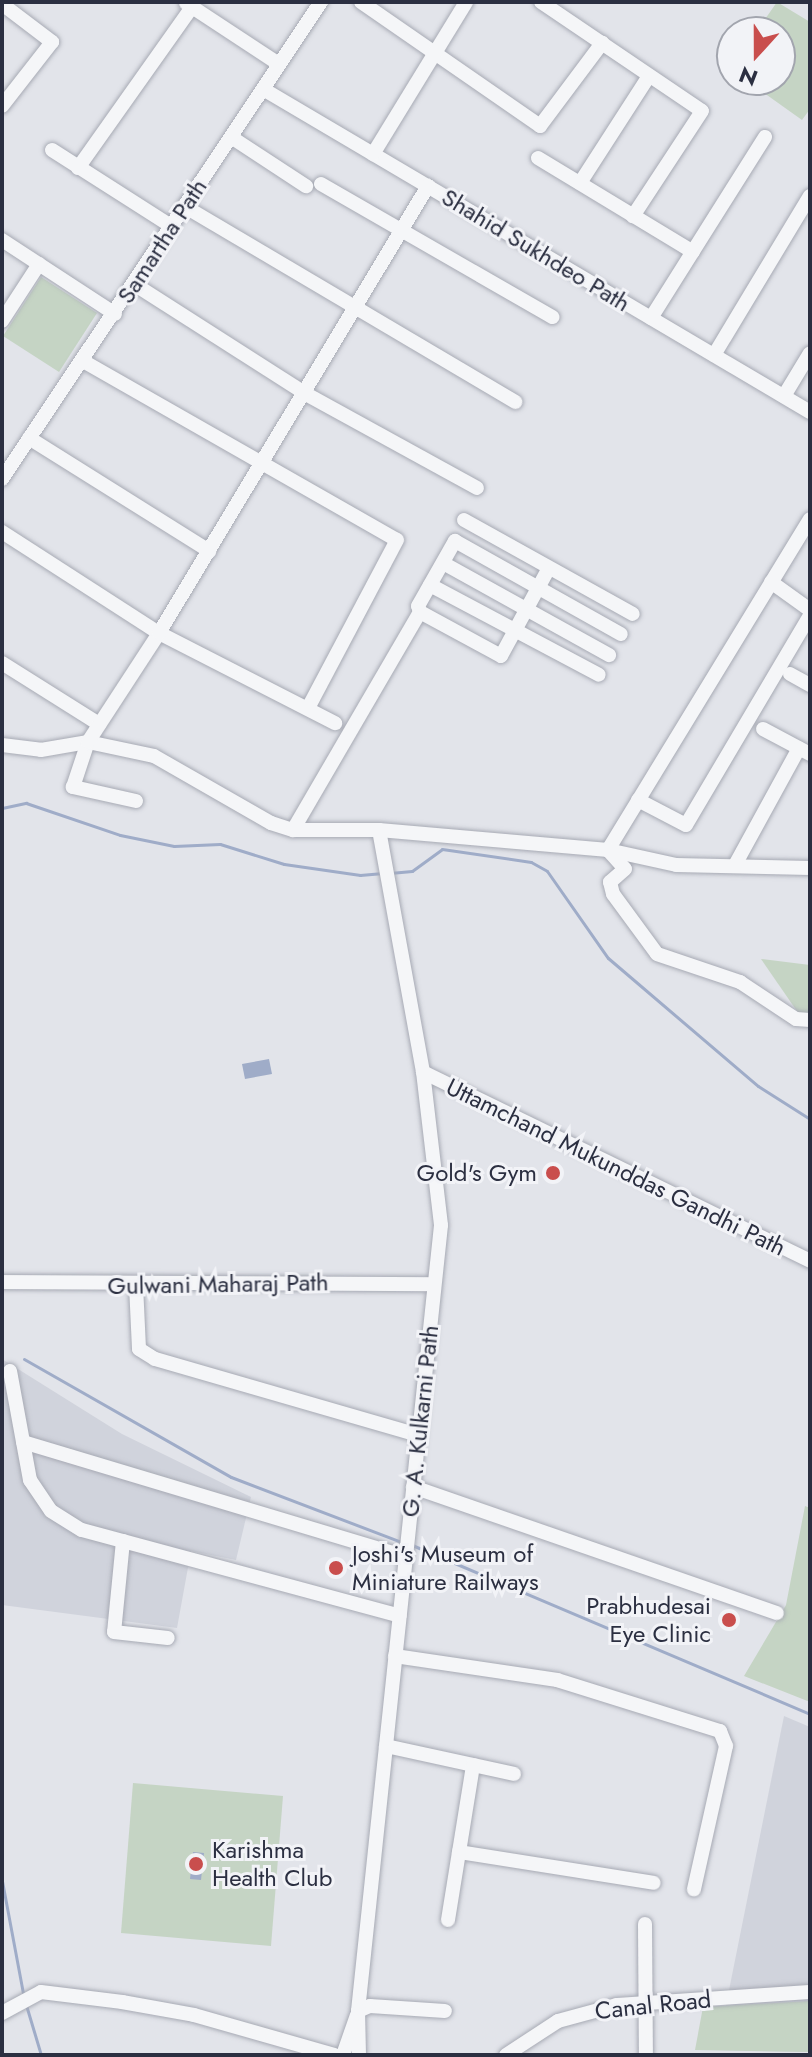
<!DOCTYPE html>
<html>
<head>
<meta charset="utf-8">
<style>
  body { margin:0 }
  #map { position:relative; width:812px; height:2057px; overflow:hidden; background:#e2e4ea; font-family:Jost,sans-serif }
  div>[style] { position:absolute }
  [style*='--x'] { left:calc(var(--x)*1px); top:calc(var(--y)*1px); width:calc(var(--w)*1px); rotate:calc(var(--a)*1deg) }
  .built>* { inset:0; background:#d0d3dc }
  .green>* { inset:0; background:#c5d4c4 }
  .water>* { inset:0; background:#9facc8 }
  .stream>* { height:3px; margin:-1.5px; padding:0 1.5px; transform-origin:1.5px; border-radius:1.5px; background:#9facc8 }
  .roads { filter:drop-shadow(0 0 2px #a7aab4) drop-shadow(0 0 2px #a7aab4) }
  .minor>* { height:14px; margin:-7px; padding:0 7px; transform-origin:7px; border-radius:7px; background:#f5f6f8 }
  .dots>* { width:22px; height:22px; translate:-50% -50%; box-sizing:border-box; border:4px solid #f2f3f7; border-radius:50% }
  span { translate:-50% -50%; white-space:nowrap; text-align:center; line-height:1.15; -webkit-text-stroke:6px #f2f3f7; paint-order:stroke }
  .street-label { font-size:24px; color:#2b2f41 }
  .poi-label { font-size:24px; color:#2b2f41 }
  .right { translate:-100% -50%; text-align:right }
  .left { translate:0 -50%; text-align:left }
  .frame { position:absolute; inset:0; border:4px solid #2b2f41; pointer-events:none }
  .north { position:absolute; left:716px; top:16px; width:80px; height:80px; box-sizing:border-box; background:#f2f3f7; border:2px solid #a2a5ae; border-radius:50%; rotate:201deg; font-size:22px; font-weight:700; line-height:32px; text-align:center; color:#2b2f41 }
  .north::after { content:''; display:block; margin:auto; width:28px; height:36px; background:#c94e4d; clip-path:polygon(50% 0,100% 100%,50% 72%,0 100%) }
</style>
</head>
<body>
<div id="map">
  <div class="built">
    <i style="clip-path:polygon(2px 1359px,122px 1434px,251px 1497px,236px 1560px,191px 1551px,177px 1628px,2px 1605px)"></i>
    <i style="clip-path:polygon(784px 1716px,810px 1727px,810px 2052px,717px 2050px)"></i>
  </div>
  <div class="green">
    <i style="clip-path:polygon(777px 2px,810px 22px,810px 109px,802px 120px,746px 80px,780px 80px,780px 32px,756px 32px)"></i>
    <i style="clip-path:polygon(41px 277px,97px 313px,59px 372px,3px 336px)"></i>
    <i style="clip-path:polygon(761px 959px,810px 965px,810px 1017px,801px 1017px)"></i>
    <i style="clip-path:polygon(805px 1506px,810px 1508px,810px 1702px,744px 1676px,786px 1605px)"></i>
    <i style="clip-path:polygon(133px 1783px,283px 1796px,271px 1946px,121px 1933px)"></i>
    <i style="clip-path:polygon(810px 2001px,810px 2052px,695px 2050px,703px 2007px)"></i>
  </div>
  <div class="water">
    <i style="clip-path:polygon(269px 1059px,272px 1074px,245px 1079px,242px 1064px)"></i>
    <i style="clip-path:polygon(193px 1852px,204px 1853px,201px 1880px,190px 1879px)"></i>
  </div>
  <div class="stream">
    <i style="--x:2;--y:808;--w:25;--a:-12"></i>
    <i style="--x:26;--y:803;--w:99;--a:18.8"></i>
    <i style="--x:120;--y:835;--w:55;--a:11.5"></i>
    <i style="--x:174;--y:846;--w:46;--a:-2.5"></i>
    <i style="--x:220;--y:844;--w:67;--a:17.4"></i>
    <i style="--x:284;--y:864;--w:77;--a:8.2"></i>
    <i style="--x:360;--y:875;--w:23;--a:-5"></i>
    <i style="--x:390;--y:873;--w:22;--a:-5"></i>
    <i style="--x:412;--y:871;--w:37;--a:-36"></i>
    <i style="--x:442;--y:849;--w:90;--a:8.3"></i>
    <i style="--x:531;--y:862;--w:18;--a:29"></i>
    <i style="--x:547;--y:871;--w:106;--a:55"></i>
    <i style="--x:608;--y:958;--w:197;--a:40.5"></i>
    <i style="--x:758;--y:1086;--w:62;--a:32.4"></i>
    <i style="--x:24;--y:1359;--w:238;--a:29.7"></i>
    <i style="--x:231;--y:1477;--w:182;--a:20.9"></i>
    <i style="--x:412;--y:1545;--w:432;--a:23"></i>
    <i style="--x:2;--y:1881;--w:119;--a:79.4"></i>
    <i style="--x:26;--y:2005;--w:52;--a:73.3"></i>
  </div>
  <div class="roads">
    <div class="minor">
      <i style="--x:361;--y:2;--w:218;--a:34.7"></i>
      <i style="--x:540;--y:126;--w:104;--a:-53.2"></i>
      <i style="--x:541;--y:2;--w:194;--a:34.1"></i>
      <i style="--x:702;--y:111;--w:126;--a:123.3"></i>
      <i style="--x:186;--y:3;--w:111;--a:33.3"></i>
      <i style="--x:2;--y:4;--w:63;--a:37.2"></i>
      <i style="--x:52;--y:42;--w:81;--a:128"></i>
      <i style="--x:263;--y:89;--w:635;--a:30.56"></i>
      <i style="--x:231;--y:137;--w:90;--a:33.2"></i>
      <i style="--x:52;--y:150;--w:141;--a:32.6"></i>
      <i style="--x:373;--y:154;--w:178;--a:-58.5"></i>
      <i style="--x:538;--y:158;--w:181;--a:31.2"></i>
      <i style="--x:78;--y:168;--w:197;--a:-54.7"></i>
      <i style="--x:580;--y:183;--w:127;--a:-57.2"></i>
      <i style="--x:321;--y:184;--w:267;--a:29.9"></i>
      <i style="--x:184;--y:206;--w:385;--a:30.6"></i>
      <i style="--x:2;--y:240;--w:135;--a:33.2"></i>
      <i style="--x:134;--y:284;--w:204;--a:32.6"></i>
      <i style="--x:306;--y:394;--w:195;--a:28.8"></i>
      <i style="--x:651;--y:318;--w:214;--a:-57.8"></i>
      <i style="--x:2;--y:321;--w:68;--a:-57"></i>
      <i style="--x:714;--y:355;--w:186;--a:-58.9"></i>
      <i style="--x:83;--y:361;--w:361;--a:29.7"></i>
      <i style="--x:397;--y:540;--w:190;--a:117.9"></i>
      <i style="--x:784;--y:396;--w:50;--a:-58.8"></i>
      <i style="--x:29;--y:438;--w:213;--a:32.1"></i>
      <i style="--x:2;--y:479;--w:574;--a:-56.23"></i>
      <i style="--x:810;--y:519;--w:388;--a:121.4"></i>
      <i style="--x:608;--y:850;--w:25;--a:48"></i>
      <i style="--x:625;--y:869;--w:20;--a:139"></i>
      <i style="--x:610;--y:882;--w:12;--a:76"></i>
      <i style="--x:613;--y:894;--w:74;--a:53.7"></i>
      <i style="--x:657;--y:954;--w:88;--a:18.6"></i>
      <i style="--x:740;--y:982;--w:67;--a:33.5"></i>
      <i style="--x:796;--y:1019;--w:14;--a:4"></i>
      <i style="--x:464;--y:520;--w:193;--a:29.1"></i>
      <i style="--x:2;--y:532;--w:187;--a:32.8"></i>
      <i style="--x:159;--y:633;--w:198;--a:27.1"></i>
      <i style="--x:443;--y:563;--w:190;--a:29"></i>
      <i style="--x:771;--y:582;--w:48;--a:35.7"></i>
      <i style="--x:430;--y:585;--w:191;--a:28"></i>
      <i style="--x:420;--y:612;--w:6;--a:-108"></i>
      <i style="--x:418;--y:606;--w:75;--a:-60.4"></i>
      <i style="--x:455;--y:541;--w:190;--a:29.3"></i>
      <i style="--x:2;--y:663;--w:115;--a:32.2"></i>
      <i style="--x:790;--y:674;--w:23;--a:29"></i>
      <i style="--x:763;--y:729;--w:53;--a:28"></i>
      <i style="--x:2;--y:745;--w:39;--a:7"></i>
      <i style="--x:41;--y:750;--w:48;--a:-9.7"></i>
      <i style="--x:88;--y:742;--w:67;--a:12"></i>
      <i style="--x:154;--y:756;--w:135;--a:29.8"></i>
      <i style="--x:271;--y:823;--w:23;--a:18"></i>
      <i style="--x:293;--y:830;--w:86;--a:0"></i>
      <i style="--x:379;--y:830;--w:230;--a:5"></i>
      <i style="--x:608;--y:850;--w:70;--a:12.4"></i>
      <i style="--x:676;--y:865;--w:134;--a:1.3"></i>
      <i style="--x:638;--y:800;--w:54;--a:27.5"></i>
      <i style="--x:686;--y:825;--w:244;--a:-59.4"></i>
      <i style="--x:136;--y:801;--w:65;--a:-167.5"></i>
      <i style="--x:73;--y:787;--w:47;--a:-71.6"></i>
      <i style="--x:88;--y:742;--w:130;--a:-56.9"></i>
      <i style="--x:159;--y:633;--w:522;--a:-58.96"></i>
      <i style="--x:293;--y:830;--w:252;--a:-59.8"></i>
      <i style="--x:420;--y:612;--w:92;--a:28.5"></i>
      <i style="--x:501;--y:656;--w:100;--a:-61.4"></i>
      <i style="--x:735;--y:865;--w:133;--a:-61.3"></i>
      <i style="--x:423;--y:1072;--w:431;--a:26"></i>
      <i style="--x:2;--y:1282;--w:431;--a:0.3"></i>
      <i style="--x:136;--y:1285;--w:64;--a:87.3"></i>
      <i style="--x:139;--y:1349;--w:19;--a:32"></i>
      <i style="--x:155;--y:1359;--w:274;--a:16.1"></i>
      <i style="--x:10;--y:1371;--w:111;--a:79.6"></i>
      <i style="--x:30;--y:1480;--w:37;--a:56"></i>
      <i style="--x:51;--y:1511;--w:36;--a:32"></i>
      <i style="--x:82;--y:1530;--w:329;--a:15.1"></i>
      <i style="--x:23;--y:1442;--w:400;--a:16.7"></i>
      <i style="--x:413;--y:1487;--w:385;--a:19.1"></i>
      <i style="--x:123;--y:1541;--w:91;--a:95.6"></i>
      <i style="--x:114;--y:1632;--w:54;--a:6.3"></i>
      <i style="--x:395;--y:1656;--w:164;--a:8.4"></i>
      <i style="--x:557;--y:1680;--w:171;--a:17.4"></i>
      <i style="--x:720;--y:1731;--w:16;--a:68"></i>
      <i style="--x:726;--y:1746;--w:147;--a:102.6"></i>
      <i style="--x:386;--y:1746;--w:131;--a:12.3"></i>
      <i style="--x:459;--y:1852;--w:197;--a:9"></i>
      <i style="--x:448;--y:1920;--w:157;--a:-80.8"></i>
      <i style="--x:645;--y:1924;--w:131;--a:89.6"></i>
      <i style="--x:358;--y:2011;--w:13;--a:-23"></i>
      <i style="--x:370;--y:2006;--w:75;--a:3.8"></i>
      <i style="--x:2;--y:2013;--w:44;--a:-28.3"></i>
      <i style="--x:41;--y:1992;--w:82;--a:7"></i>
      <i style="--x:122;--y:2002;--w:73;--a:10.2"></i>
      <i style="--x:194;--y:2015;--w:146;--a:15.9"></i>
      <i style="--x:343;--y:2055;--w:42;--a:-70.7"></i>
      <i style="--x:359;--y:2055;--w:44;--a:-91.3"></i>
      <i style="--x:358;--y:2011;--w:790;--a:-83.97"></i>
      <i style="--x:441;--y:1225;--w:154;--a:-96.7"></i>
      <i style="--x:423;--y:1072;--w:246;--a:-100.3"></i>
      <i style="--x:506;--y:2055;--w:62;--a:-33.2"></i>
      <i style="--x:558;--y:2021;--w:61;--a:-15.2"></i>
      <i style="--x:617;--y:2005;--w:193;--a:-3.9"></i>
    </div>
  </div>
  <div class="dots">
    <i style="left:553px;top:1173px;background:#c94e4d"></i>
    <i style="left:336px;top:1568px;background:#c94e4d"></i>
    <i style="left:729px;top:1620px;background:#c94e4d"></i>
    <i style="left:196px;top:1864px;background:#c94e4d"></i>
  </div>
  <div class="street-label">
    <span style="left:162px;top:241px;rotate:-57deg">Samartha Path</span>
    <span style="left:536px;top:250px;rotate:31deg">Shahid Sukhdeo Path</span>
    <span style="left:616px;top:1167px;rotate:26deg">Uttamchand Mukunddas Gandhi Path</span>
    <span style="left:218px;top:1284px;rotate:-1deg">Gulwani Maharaj Path</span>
    <span style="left:420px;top:1421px;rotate:-84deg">G. A. Kulkarni Path</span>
    <span style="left:653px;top:2005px;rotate:-6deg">Canal Road</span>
  </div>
  <div class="poi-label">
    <span class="right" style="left:537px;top:1173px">Gold's Gym</span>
    <span class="left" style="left:352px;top:1568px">Joshi's Museum of<br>Miniature Railways</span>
    <span class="right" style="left:711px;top:1620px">Prabhudesai<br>Eye Clinic</span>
    <span class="left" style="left:212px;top:1864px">Karishma<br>Health Club</span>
  </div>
  <div class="frame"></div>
  <div class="north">N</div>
</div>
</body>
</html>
